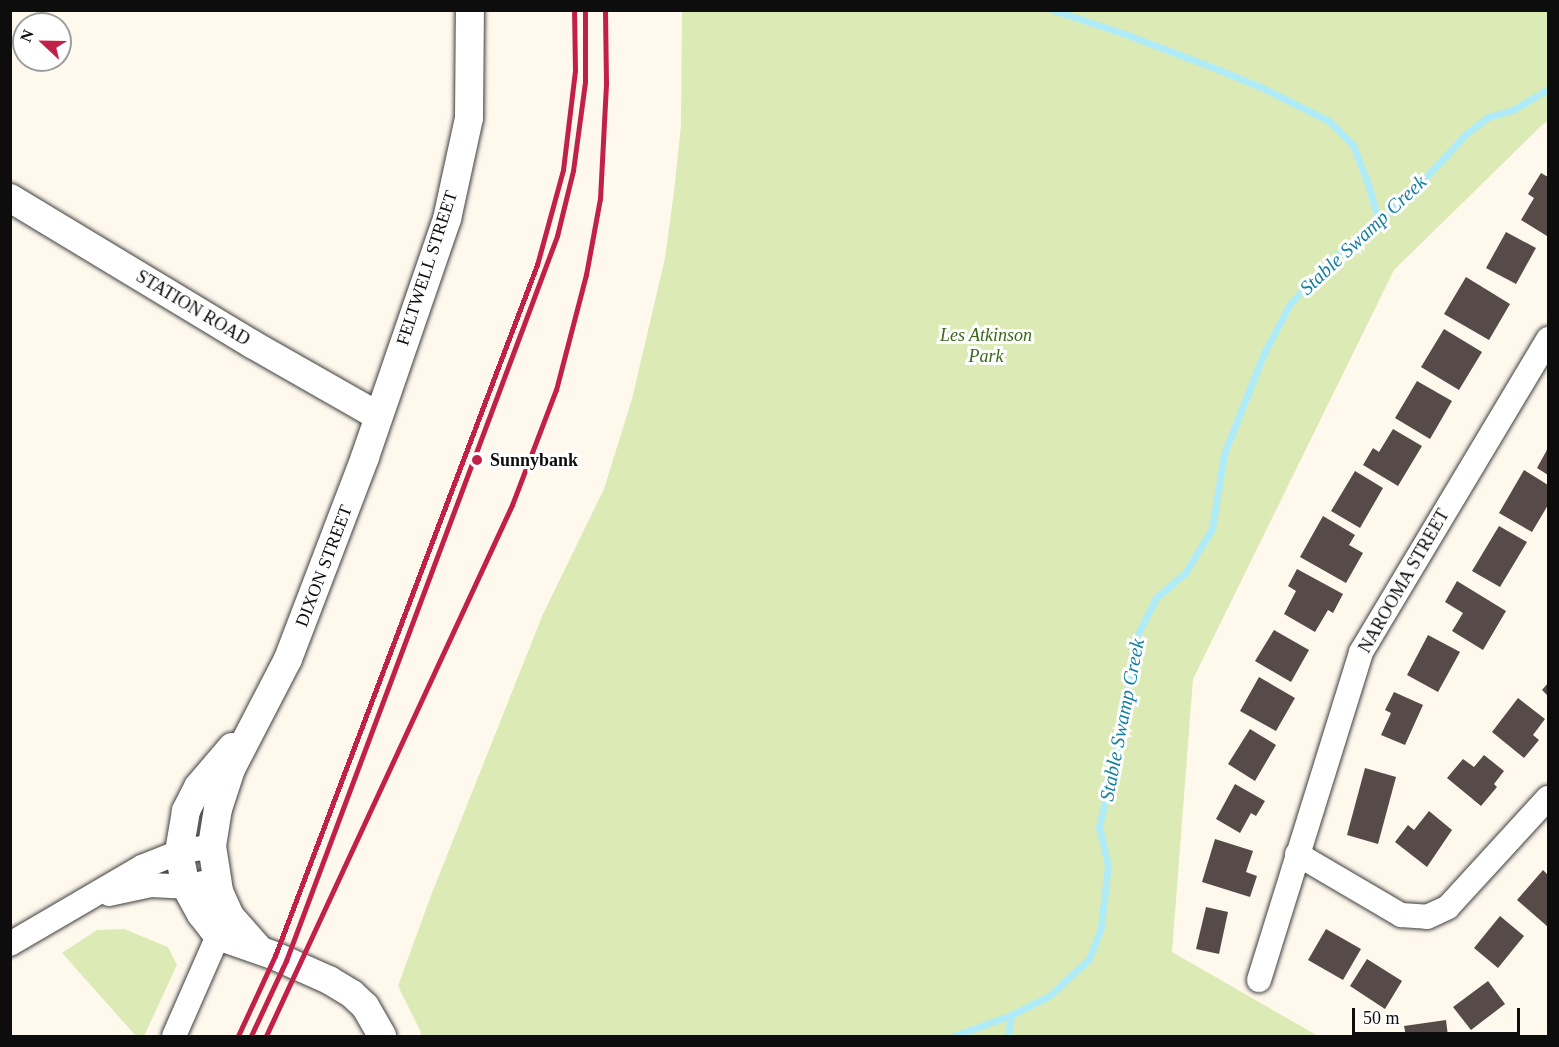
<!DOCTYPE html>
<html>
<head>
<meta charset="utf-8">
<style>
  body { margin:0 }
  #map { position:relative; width:1559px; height:1047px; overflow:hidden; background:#fff8ed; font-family:Georgia,serif }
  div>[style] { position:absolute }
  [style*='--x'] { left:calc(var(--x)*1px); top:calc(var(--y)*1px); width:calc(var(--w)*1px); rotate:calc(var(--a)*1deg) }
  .green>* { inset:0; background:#dceab6 }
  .stream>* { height:7px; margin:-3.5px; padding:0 3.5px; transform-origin:3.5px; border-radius:3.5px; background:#b0ebf8 }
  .building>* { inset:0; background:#564b49 }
  .roads { filter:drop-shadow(0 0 2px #404040) drop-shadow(0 0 2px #404040) }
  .minor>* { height:24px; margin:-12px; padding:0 12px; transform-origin:12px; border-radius:12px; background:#fff }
  .tertiary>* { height:28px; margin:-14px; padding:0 14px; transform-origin:14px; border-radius:14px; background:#fff }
  .rail>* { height:4.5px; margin:-2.25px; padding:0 2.25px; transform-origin:2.25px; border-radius:2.25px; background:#c12148 }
  .dots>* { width:16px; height:16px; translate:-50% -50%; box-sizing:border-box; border:3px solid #fff; border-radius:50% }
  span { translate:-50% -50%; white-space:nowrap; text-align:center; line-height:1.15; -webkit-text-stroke:6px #fff; paint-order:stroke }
  .street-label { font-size:18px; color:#0d0d0d }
  .park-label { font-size:18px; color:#3a671b; font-style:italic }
  .poi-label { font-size:18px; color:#0d0d0d; font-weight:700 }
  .left { translate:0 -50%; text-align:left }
  .water-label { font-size:20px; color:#1380a2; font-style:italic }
  .frame { position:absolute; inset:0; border:12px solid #0d0d0d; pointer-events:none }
  .north { position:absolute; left:12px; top:12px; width:60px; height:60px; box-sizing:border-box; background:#fff; border:2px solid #9e9e9e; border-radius:50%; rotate:292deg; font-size:16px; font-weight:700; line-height:24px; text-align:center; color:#0d0d0d }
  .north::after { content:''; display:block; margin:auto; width:21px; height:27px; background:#c12148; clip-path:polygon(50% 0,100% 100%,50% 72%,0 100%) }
  .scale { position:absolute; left:1352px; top:1008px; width:168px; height:27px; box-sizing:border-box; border:3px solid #0d0d0d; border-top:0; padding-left:8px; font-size:18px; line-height:21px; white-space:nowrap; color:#0d0d0d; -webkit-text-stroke:4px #fff; paint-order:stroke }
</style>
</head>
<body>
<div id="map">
  <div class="green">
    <i style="clip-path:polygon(682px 11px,1548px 11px,1548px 121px,1542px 125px,1394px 270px,1193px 679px,1172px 952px,1318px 1036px,421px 1036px,420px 1030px,398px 986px,430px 898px,543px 614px,604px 489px,632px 399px,665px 258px,674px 192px,681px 125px)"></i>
    <i style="clip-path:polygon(124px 929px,168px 947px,177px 965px,144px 1036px,136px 1036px,62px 953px,97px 930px)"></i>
  </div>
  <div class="stream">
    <i style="--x:1053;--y:10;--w:76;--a:18.4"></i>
    <i style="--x:1125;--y:34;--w:93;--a:20.8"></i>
    <i style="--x:1212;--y:67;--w:57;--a:22.5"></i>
    <i style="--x:1265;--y:89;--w:72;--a:26.6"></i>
    <i style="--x:1329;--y:121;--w:34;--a:45"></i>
    <i style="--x:1353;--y:145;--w:42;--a:69"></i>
    <i style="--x:1368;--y:184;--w:36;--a:74"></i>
    <i style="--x:954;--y:1036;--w:61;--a:-20.2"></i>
    <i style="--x:1011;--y:1015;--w:42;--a:-26.6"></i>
    <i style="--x:1049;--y:996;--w:54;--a:-42.8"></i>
    <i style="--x:1089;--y:959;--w:34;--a:-69"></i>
    <i style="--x:1101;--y:927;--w:62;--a:-83.6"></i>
    <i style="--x:1108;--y:865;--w:39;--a:-103"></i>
    <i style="--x:1099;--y:827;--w:107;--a:-77"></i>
    <i style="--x:1123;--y:723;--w:82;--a:-82.3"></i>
    <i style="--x:1134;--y:642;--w:49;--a:-63.4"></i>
    <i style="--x:1156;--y:598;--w:38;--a:-41"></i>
    <i style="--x:1185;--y:573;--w:52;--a:-58.5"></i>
    <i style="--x:1212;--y:529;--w:76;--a:-80.9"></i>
    <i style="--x:1224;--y:454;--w:109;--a:-68.4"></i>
    <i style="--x:1264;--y:353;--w:55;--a:-62"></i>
    <i style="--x:1290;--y:304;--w:51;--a:-48.2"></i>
    <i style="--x:1324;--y:266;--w:116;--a:-40.1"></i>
    <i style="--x:1413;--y:191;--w:79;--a:-47"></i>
    <i style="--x:1467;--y:133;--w:26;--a:-37"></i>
    <i style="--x:1488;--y:117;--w:26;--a:-16"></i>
    <i style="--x:1513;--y:110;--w:41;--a:-31"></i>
    <i style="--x:1008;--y:1036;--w:21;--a:-82"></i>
  </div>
  <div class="building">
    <i style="clip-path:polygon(1541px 173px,1548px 177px,1547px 236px,1521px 220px,1534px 198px,1528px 194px)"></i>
    <i style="clip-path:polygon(1506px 232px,1536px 248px,1516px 284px,1486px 268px)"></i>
    <i style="clip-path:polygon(1466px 277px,1510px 304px,1489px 340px,1444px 314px)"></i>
    <i style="clip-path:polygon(1444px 329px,1482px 352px,1459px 390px,1421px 367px)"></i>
    <i style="clip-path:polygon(1417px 381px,1452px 401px,1430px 439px,1395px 418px)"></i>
    <i style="clip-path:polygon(1393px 429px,1422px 446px,1398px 486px,1363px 465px,1373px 448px,1379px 452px)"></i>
    <i style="clip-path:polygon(1548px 448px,1548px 475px,1537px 468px)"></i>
    <i style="clip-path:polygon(1524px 470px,1548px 485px,1548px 505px,1532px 532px,1499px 513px)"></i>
    <i style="clip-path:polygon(1355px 471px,1383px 488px,1360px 528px,1331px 511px)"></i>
    <i style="clip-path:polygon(1323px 516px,1355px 535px,1349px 545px,1363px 553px,1346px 583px,1300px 557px)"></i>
    <i style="clip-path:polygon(1499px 526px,1527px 542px,1500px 587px,1472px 571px)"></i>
    <i style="clip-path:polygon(1297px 569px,1343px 594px,1333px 613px,1328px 610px,1315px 632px,1284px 614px,1296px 591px,1288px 586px)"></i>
    <i style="clip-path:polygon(1457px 581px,1506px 611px,1483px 650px,1452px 631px,1463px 613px,1445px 602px)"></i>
    <i style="clip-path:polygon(1274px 630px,1309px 650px,1291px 682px,1255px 661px)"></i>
    <i style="clip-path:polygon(1428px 635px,1460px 652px,1438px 692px,1407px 675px)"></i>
    <i style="clip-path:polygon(1259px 677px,1295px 698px,1276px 731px,1240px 711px)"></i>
    <i style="clip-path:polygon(1548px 683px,1548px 696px,1542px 690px)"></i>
    <i style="clip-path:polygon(1394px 692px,1423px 705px,1405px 745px,1381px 735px,1391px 713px,1385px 710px)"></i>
    <i style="clip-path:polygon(1518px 698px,1545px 719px,1533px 735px,1539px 740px,1524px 758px,1492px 732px)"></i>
    <i style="clip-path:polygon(1250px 729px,1276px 745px,1255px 781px,1228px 764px)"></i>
    <i style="clip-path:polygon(1484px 755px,1504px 771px,1494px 784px,1497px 787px,1481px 806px,1447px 778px,1463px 759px,1474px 767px)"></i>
    <i style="clip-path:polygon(1365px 768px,1396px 777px,1378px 844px,1347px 835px)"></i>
    <i style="clip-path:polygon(1235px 784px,1265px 801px,1256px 816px,1251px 813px,1240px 833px,1216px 819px)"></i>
    <i style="clip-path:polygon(1429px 811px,1452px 830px,1427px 867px,1395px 842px,1408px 825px,1414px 830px)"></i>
    <i style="clip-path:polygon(1215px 839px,1253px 851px,1246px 872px,1257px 876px,1250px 897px,1202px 882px)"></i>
    <i style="clip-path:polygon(1543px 870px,1548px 875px,1548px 927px,1517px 900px)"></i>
    <i style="clip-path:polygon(1206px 907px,1228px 912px,1219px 954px,1196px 949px)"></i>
    <i style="clip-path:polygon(1500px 916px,1524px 936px,1498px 968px,1474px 948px)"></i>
    <i style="clip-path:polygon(1326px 929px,1361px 949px,1343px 980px,1308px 960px)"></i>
    <i style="clip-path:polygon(1367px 959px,1402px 981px,1385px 1009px,1350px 986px)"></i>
    <i style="clip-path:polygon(1488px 981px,1505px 1004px,1471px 1030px,1453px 1007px)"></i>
    <i style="clip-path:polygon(1446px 1020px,1448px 1036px,1406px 1036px,1404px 1026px)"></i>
  </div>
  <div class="roads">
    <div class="minor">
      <i style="--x:1297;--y:854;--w:121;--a:30.4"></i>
      <i style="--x:1401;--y:915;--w:26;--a:4"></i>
      <i style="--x:1427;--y:917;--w:23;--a:-25"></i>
      <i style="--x:1448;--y:907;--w:148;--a:-47.5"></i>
      <i style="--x:109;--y:894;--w:43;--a:-12.1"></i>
      <i style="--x:151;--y:885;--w:35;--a:3"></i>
      <i style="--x:186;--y:887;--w:32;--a:-13"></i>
      <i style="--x:10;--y:944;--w:153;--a:-30.3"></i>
      <i style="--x:142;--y:867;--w:40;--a:-22"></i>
      <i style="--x:179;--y:852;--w:34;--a:-10"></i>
      <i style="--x:1259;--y:980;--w:343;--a:-72.7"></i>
      <i style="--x:1361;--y:652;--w:365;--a:-59.1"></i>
      <i style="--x:174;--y:1036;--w:109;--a:-66.3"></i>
    </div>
    <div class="tertiary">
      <i style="--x:10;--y:198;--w:283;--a:31.1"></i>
      <i style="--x:252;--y:344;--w:145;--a:29.7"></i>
      <i style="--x:232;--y:747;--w:52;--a:130.4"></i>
      <i style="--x:198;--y:787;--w:27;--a:117"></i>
      <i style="--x:186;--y:811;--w:42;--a:99.7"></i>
      <i style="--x:179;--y:852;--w:36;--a:79"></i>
      <i style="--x:186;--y:887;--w:31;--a:61"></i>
      <i style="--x:201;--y:914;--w:28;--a:52"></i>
      <i style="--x:218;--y:936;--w:60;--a:19.3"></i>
      <i style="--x:275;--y:956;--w:59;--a:24"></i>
      <i style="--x:329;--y:980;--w:27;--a:31"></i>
      <i style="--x:352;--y:994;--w:18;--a:43"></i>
      <i style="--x:365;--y:1006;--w:34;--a:60"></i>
      <i style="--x:259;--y:949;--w:44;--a:-131.3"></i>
      <i style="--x:230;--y:916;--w:27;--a:-114"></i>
      <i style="--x:219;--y:891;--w:46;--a:-98.8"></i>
      <i style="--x:212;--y:846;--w:37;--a:-81"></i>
      <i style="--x:218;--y:809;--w:42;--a:-72"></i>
      <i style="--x:231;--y:769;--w:124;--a:-62.6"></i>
      <i style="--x:288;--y:659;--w:216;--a:-69.1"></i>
      <i style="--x:365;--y:457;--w:252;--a:-71"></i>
      <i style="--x:447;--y:219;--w:103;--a:-77.7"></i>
      <i style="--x:469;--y:118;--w:108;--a:-89.5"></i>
    </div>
  </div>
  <div class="rail">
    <i style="--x:238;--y:1036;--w:88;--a:-65.2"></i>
    <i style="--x:275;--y:956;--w:739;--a:-69.24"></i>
    <i style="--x:537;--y:265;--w:98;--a:-74.7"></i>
    <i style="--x:563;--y:170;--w:100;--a:-83.1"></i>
    <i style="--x:575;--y:71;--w:61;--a:-90.9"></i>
    <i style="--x:251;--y:1036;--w:83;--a:-65"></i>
    <i style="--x:286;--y:961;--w:774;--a:-69.5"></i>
    <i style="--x:557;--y:236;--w:67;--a:-76.2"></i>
    <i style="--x:573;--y:171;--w:90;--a:-82.3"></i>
    <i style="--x:585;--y:82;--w:72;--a:-90"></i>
    <i style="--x:266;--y:1036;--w:585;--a:-65.14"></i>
    <i style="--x:512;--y:505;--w:123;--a:-69.1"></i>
    <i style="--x:556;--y:390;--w:119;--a:-75.4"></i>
    <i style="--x:586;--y:275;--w:77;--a:-79.6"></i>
    <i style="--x:600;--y:199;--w:116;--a:-87"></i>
    <i style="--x:606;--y:83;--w:73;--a:-90.8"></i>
  </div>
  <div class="dots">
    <i style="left:477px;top:460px;background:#c12148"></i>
  </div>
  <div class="street-label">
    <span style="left:427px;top:268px;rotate:-72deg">FELTWELL STREET</span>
    <span style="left:193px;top:308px;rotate:31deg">STATION ROAD</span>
    <span style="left:324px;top:566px;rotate:-69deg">DIXON STREET</span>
    <span style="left:1404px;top:581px;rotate:-60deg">NAROOMA STREET</span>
  </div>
  <div class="park-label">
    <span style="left:986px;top:346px">Les Atkinson<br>Park</span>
  </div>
  <div class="poi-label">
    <span class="left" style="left:490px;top:460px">Sunnybank</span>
  </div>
  <div class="water-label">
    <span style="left:1363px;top:235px;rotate:-43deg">Stable Swamp Creek</span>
    <span style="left:1122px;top:720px;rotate:-79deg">Stable Swamp Creek</span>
  </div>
  <div class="frame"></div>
  <div class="north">N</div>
  <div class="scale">50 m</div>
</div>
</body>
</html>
